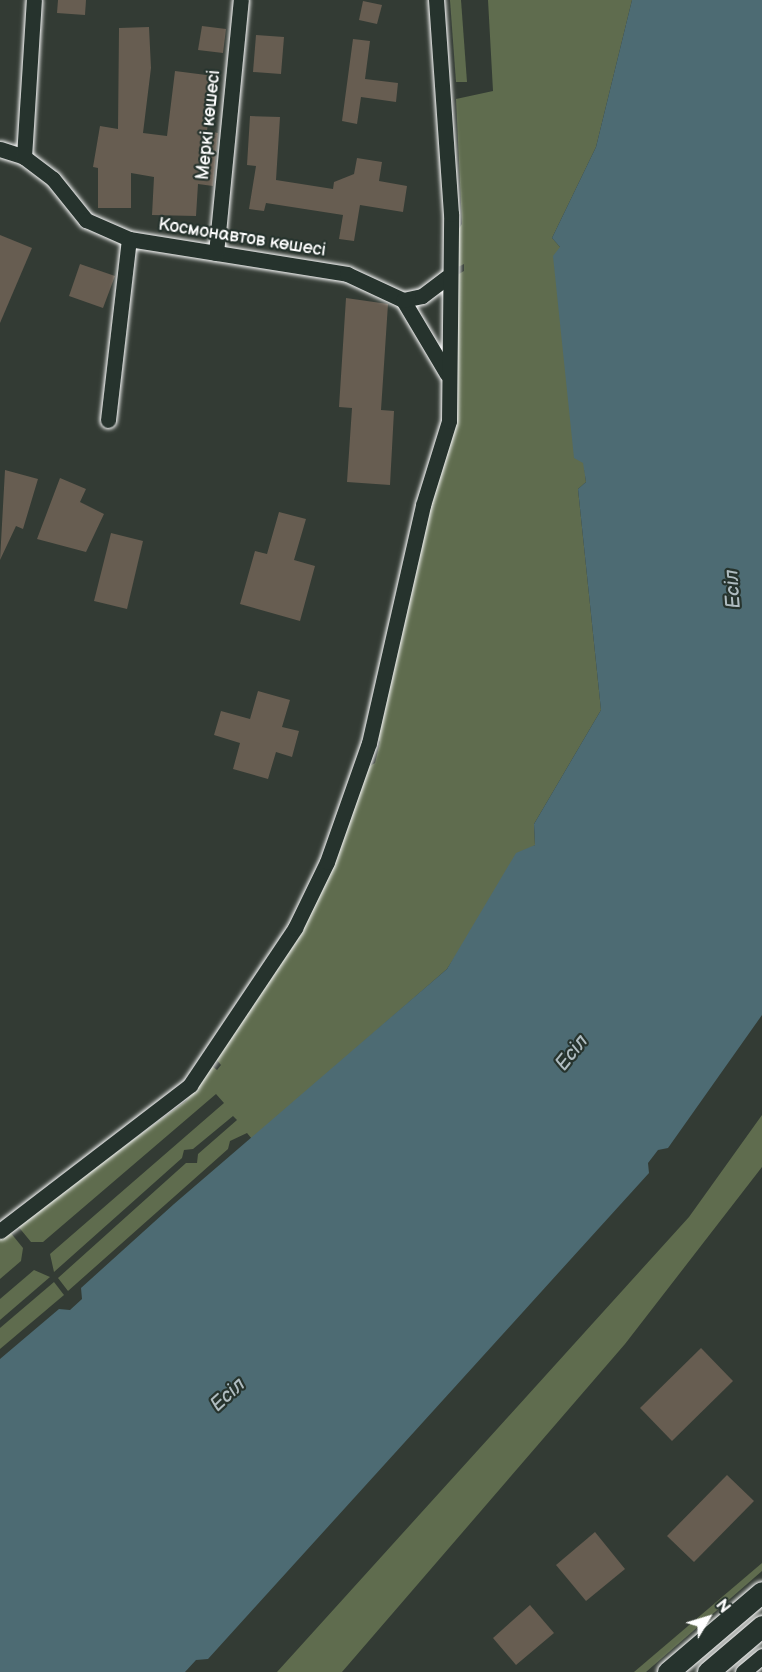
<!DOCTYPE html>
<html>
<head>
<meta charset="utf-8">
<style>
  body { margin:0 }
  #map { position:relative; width:762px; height:1672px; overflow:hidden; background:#333b34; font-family:"Balsamiq Sans",sans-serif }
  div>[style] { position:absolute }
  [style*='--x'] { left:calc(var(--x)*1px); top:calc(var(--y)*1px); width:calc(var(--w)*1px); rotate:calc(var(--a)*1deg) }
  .green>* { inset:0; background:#5f6c4e }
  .water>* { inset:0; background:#4d6b73 }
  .building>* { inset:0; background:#675d51 }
  .roads { filter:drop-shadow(0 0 2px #fff) drop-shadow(0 0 2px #fff) }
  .minor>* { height:15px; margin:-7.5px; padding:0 7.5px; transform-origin:7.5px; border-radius:7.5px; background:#26332d }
  .secondary>* { height:21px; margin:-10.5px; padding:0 10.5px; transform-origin:10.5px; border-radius:10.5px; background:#26332d }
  span { translate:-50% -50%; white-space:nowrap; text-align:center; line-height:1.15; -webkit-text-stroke:4.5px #26332d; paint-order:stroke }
  .street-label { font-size:18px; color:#fff }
  .water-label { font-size:20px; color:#afbcc0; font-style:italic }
  .north { position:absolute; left:678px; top:1588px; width:60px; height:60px; -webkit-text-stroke:4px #26332d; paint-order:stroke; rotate:52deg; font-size:16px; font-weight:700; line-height:24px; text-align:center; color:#fff }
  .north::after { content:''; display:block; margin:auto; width:21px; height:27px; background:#fff; clip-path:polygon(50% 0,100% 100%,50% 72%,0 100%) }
</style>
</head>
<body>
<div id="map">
  <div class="green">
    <i style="clip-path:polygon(450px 0,461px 0,467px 82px,456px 82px)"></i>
    <i style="clip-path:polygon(488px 0,632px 0,596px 147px,552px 238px,560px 247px,586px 482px,578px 489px,601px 710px,534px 824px,535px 845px,522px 854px,447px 969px,252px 1139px,247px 1133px,230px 1141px,228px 1149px,68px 1291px,58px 1278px,186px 1163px,197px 1163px,198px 1154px,237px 1120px,233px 1116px,193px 1149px,184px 1150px,182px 1158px,54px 1272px,50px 1254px,224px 1103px,216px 1094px,43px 1242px,31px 1242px,17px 1225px,186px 1101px,212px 1066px,217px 1070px,221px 1065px,216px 1059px,309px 916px,365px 769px,375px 763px,380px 742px,375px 732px,426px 518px,455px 424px,457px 275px,464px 271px,464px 264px,456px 268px,456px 233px,462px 224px,456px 99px,493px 91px)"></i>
    <i style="clip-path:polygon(762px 1115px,762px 1167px,625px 1344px,342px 1672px,277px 1672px,689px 1217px)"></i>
    <i style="clip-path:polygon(10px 1232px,23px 1248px,21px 1261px,0 1279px,0 1240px)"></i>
    <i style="clip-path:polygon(34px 1270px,50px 1277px,0 1320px,0 1299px)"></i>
    <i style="clip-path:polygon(54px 1282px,64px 1295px,0 1349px,0 1328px)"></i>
    <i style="clip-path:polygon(762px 1563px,762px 1571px,646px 1672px,634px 1672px)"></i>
  </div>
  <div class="water">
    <i style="clip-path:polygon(632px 0,762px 0,762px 1015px,668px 1148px,658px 1150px,648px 1163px,649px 1173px,208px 1659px,196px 1660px,185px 1672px,0 1672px,0 1359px,59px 1309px,70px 1310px,82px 1299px,81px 1288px,174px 1204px,447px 969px,516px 853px,535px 845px,534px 824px,601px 710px,578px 489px,586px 482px,583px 463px,574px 458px,553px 256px,560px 247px,552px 238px,596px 147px)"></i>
  </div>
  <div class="building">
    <i style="clip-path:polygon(58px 0,86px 0,85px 15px,57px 13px)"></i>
    <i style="clip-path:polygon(363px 1px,382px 5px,377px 24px,359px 20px)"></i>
    <i style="clip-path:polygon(202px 26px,226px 29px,223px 53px,198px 50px)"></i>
    <i style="clip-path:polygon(149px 27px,151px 68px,143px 133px,167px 136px,175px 71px,214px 76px,207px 131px,218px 133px,213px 186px,198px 184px,196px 216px,152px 215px,154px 177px,131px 173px,131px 208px,98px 208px,98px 168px,93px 167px,100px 126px,118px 129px,119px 28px)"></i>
    <i style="clip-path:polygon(256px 35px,284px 37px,281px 74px,253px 72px)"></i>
    <i style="clip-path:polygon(353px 39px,370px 41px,365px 79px,398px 83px,396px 102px,361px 97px,357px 124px,342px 121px)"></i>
    <i style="clip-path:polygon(250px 116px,280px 117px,276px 180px,333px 189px,334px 182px,354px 174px,357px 158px,382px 162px,379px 181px,407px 186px,403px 212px,360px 205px,354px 241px,339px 239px,343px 215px,266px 203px,264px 211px,249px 209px,256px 166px,247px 165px)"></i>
    <i style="clip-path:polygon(0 235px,32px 248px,0 323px)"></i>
    <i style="clip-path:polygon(80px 264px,115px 276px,103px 308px,69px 296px)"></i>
    <i style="clip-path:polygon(346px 298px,388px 304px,381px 410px,394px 411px,390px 485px,347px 482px,352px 408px,339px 407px)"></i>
    <i style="clip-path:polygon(5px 470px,38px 479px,23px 529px,16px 526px,0 560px)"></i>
    <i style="clip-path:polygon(60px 478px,86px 489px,80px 502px,104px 514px,86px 552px,37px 539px)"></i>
    <i style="clip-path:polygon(279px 512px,306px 519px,294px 560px,315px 566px,300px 621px,240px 604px,255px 551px,267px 554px)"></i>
    <i style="clip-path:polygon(111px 533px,143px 541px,127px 609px,94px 601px)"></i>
    <i style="clip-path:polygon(258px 691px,290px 700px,282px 727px,299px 731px,292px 757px,276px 752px,268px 779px,233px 769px,240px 743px,214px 735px,221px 711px,250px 719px)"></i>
    <i style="clip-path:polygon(701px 1348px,733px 1381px,672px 1441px,640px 1408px)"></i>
    <i style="clip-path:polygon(727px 1475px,754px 1501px,694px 1562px,667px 1536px)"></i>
    <i style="clip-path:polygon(595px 1532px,625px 1569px,586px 1601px,556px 1565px)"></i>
    <i style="clip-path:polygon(530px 1605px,554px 1633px,516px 1665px,493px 1638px)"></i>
  </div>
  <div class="roads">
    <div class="minor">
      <i style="--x:0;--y:149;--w:25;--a:18"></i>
      <i style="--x:24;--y:157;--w:36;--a:37"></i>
      <i style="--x:53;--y:179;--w:53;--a:51.2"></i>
      <i style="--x:86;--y:220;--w:47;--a:23.8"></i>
      <i style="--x:129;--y:239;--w:221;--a:9.1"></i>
      <i style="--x:347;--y:274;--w:62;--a:24.9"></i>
      <i style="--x:403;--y:300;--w:86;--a:59.3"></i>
      <i style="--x:24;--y:157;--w:157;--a:-86.4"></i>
      <i style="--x:216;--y:253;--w:254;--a:-84.4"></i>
      <i style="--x:403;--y:300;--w:19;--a:-12"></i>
      <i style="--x:422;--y:296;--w:31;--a:-37"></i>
      <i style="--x:108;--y:420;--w:182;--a:-83.4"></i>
      <i style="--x:0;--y:1231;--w:240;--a:-37.5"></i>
      <i style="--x:190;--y:1085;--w:189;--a:-56.2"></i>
      <i style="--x:295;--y:928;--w:73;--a:-64.1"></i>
      <i style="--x:327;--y:862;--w:126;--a:-70.6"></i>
      <i style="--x:369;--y:743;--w:244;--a:-77.2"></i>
      <i style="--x:423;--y:505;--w:88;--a:-72.8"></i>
      <i style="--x:449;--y:421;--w:207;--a:-89.4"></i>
      <i style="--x:451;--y:214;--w:215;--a:-94"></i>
      <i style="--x:743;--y:1672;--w:25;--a:-40"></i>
    </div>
    <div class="secondary">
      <i style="--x:668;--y:1672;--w:123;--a:-40.4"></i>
      <i style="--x:708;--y:1672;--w:71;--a:-40.4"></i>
    </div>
  </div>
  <div class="street-label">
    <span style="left:209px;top:125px;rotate:-84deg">Меркі көшесі</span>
    <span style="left:242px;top:238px;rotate:9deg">Космонавтов көшесі</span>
  </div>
  <div class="water-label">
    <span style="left:733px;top:589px;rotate:-94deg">Есіл</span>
    <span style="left:572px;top:1053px;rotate:-51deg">Есіл</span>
    <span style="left:228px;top:1395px;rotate:-42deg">Есіл</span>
  </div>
  <div class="north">N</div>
</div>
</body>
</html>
